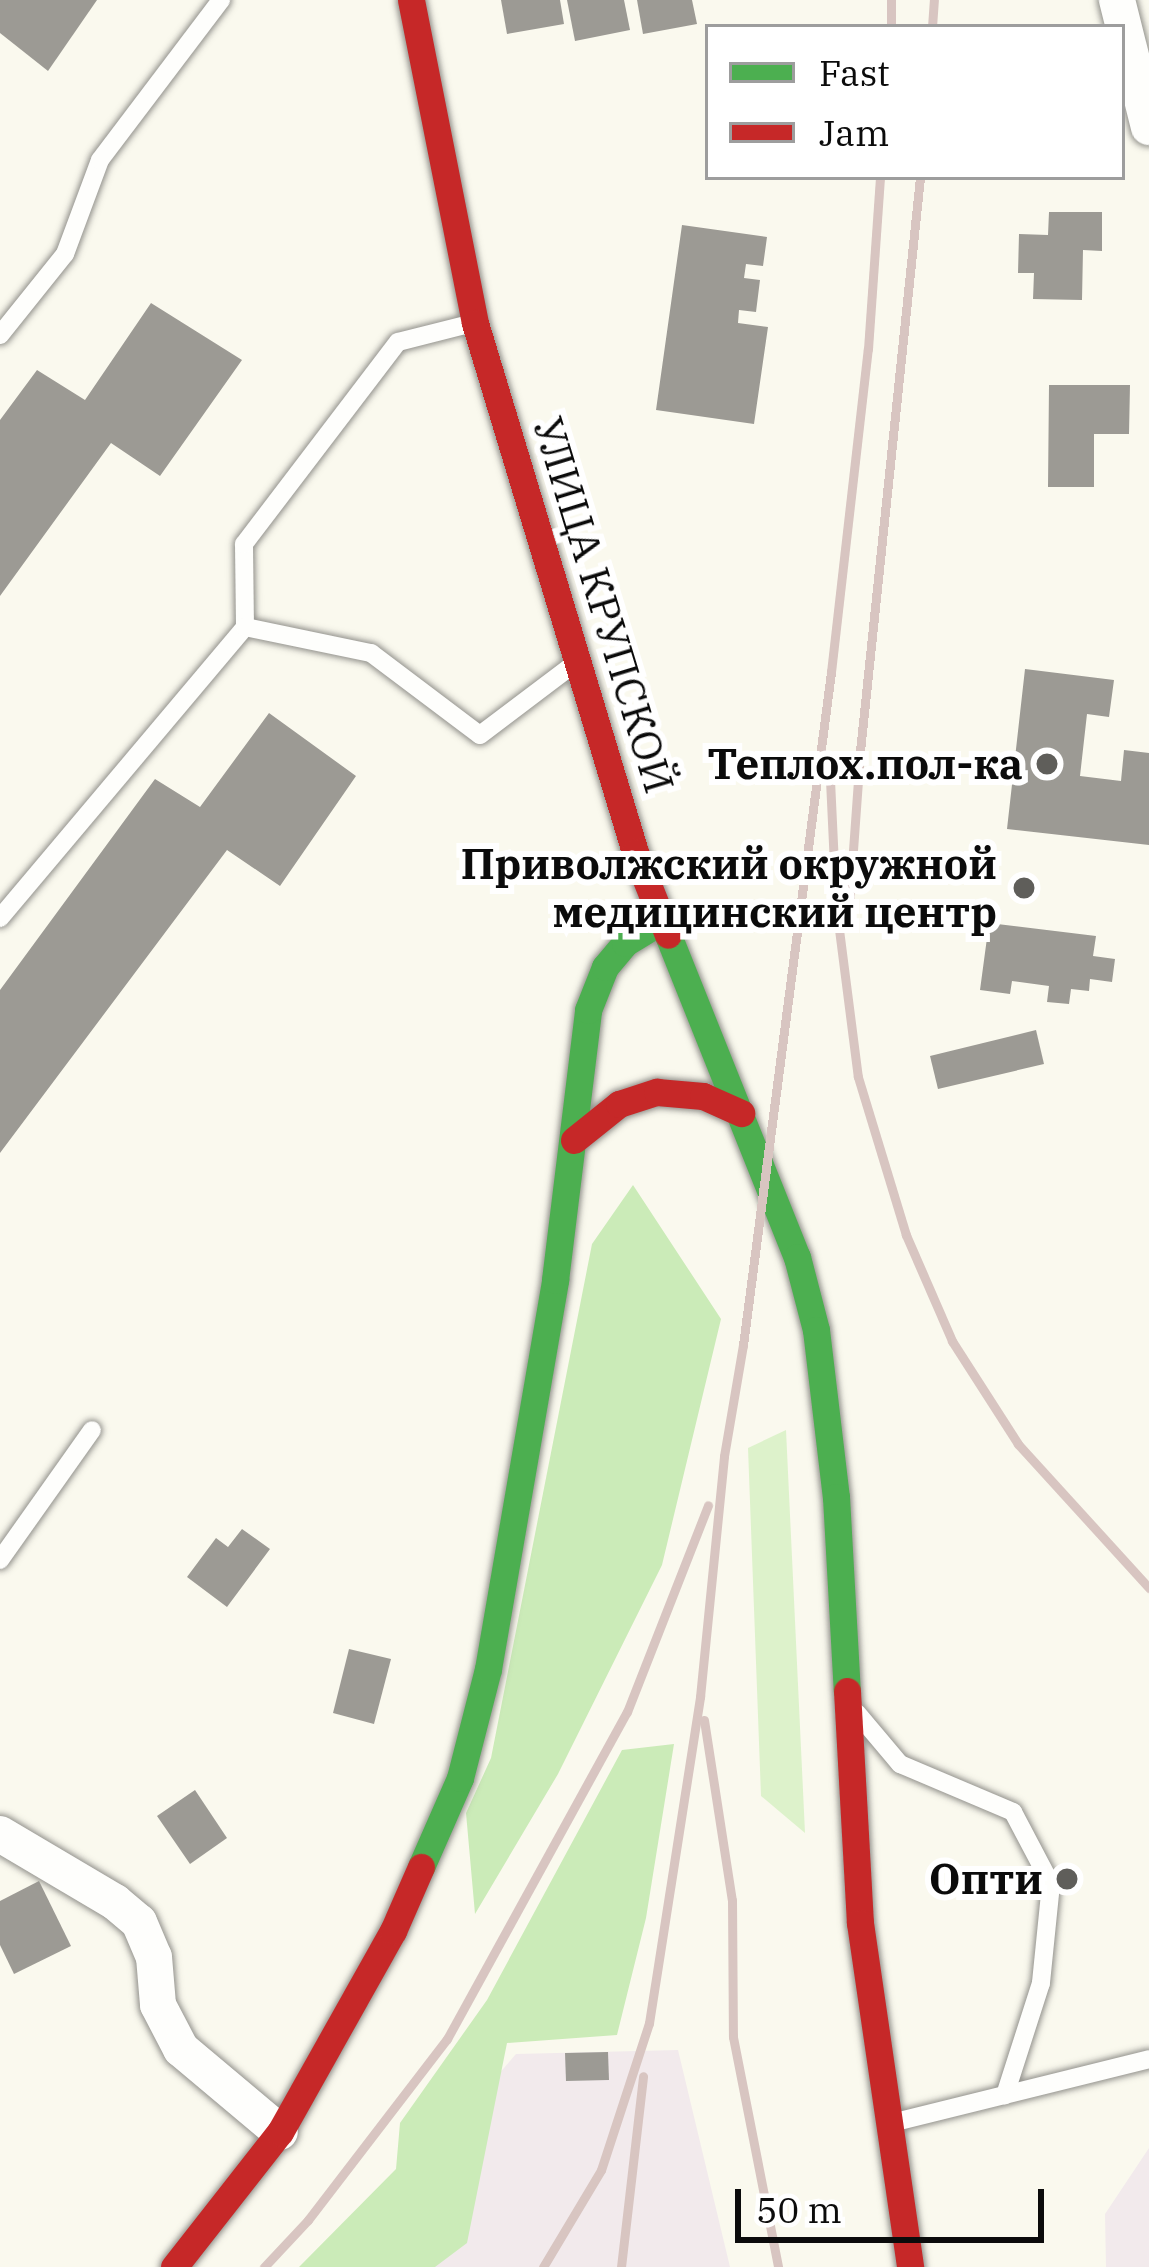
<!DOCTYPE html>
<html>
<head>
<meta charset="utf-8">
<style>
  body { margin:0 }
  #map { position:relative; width:1149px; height:2267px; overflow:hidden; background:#faf9ee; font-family:"IBM Plex Serif",serif }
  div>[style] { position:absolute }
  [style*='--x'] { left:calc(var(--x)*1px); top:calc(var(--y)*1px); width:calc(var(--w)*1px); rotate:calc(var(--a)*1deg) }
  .industrial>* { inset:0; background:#f2eaec }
  .green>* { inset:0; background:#ddf2cb }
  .forest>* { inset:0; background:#cbebb8 }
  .building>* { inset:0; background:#9c9a94 }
  .roads { filter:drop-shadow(0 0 3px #93928d) drop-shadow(0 0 3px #93928d) }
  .lane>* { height:18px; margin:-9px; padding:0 9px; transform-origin:9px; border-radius:9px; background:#fefefc }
  .street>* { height:36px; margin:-18px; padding:0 18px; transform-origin:18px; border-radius:18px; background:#fefefc }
  .fast>* { height:27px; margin:-13.5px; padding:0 13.5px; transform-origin:13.5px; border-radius:13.5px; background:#4caf50 }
  .jam>* { height:27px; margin:-13.5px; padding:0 13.5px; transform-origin:13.5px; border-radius:13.5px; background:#c62828 }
  .rail>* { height:9px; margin:-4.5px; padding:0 4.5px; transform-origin:4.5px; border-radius:4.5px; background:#d8c5c1 }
  .dots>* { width:33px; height:33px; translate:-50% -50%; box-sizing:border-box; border:6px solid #fff; border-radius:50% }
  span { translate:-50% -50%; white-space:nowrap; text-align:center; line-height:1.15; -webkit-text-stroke:12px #fff; paint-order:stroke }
  .street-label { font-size:42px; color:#0b0b0b }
  .poi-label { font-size:42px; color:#0b0b0b; font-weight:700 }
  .right { translate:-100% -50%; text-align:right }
  .legend { position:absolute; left:705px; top:24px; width:420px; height:156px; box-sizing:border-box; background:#fff; border:3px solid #9d9d9d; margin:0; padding:15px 21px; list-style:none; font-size:36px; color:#0b0b0b }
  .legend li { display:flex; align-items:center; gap:24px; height:60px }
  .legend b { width:60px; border:3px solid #9d9d9d }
  .scale { position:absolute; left:735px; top:2189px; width:309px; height:54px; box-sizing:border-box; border:6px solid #0b0b0b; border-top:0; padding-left:15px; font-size:36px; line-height:42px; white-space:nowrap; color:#0b0b0b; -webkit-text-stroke:9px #fff; paint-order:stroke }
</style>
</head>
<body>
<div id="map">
  <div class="industrial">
    <i style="clip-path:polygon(678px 2050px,730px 2267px,333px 2267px,516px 2054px)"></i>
    <i style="clip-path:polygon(1149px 2148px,1149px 2267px,1106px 2267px,1105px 2214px)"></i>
  </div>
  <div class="green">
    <i style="clip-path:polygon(786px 1430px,805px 1833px,761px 1796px,748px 1448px)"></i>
  </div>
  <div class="forest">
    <i style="clip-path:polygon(633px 1185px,721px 1319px,662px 1565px,558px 1774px,475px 1914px,466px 1813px,491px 1758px,592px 1244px)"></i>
    <i style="clip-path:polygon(674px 1744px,646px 1918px,617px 2035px,507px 2043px,467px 2243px,435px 2267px,299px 2267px,396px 2169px,400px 2123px,487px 2000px,622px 1750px)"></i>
  </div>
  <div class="building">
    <i style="clip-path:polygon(0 0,97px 0,48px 71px,0 33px)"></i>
    <i style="clip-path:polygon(501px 0,560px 0,564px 24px,507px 34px)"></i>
    <i style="clip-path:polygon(567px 0,624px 0,630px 30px,575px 41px)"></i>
    <i style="clip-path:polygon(637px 0,692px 0,697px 24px,643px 34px)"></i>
    <i style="clip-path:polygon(1049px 212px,1102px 212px,1102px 251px,1083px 250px,1082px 300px,1033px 299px,1034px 273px,1018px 273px,1019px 234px,1048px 235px)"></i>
    <i style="clip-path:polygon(682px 225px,767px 237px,763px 266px,746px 264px,744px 278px,760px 280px,756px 312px,739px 310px,738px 323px,768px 327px,754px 424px,656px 410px)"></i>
    <i style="clip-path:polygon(151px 303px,242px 360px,160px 476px,111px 443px,0 596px,0 420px,37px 370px,85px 400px)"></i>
    <i style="clip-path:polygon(1049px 385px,1130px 385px,1129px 434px,1094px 434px,1094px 487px,1048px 487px)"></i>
    <i style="clip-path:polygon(1025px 669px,1114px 680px,1109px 717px,1087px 714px,1080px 776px,1121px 781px,1124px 750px,1149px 753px,1149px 845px,1007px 829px)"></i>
    <i style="clip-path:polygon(269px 713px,356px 776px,280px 886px,227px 850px,0 1153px,0 990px,155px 779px,200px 807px)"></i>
    <i style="clip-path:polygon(989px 923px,1096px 936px,1093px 956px,1115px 959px,1112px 982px,1090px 979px,1089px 991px,1071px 989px,1069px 1004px,1047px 1002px,1049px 986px,1012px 981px,1010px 994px,980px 990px)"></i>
    <i style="clip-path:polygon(1036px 1030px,1044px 1064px,938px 1089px,930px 1056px)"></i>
    <i style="clip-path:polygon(242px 1529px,270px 1549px,227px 1607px,187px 1577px,216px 1538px,228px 1547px)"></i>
    <i style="clip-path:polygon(349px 1649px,391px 1659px,374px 1724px,333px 1713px)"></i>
    <i style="clip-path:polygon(195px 1790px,227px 1838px,190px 1864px,157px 1816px)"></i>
    <i style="clip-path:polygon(39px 1881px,71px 1946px,14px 1974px,0 1945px,0 1901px)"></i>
    <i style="clip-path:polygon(608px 2052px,609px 2080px,566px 2081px,565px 2053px)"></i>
  </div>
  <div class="roads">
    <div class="lane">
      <i style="--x:0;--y:335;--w:104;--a:-51.3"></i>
      <i style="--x:65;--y:254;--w:100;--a:-69.6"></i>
      <i style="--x:100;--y:160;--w:201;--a:-52.9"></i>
      <i style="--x:245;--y:627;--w:83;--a:-90.7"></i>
      <i style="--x:244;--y:544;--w:254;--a:-52.7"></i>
      <i style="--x:398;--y:342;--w:77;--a:-14.2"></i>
      <i style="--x:0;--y:918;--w:380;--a:-49.9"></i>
      <i style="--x:245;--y:627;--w:129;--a:11.7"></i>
      <i style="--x:371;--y:653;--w:136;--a:37"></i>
      <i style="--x:480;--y:735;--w:118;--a:-37.1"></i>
      <i style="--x:0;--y:1560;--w:159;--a:-54.7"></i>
      <i style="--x:857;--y:1713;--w:67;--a:49.9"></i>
      <i style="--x:900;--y:1764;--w:123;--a:23"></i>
      <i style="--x:1013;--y:1812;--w:81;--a:62.2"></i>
      <i style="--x:1051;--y:1884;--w:100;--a:95.8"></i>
      <i style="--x:1041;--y:1983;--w:118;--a:107.8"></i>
      <i style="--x:891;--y:2123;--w:266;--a:-13.9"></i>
    </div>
    <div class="street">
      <i style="--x:1117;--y:0;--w:131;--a:75.9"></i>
      <i style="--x:0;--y:1834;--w:134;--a:30.6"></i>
      <i style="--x:115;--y:1902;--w:31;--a:40"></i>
      <i style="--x:139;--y:1922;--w:38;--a:67"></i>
      <i style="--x:154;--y:1957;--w:48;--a:85.2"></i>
      <i style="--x:158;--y:2005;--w:50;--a:62.4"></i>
      <i style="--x:181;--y:2049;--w:129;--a:40"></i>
    </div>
    <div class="fast">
      <i style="--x:668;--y:935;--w:347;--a:68.2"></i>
      <i style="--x:797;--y:1257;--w:75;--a:75.4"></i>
      <i style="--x:816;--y:1330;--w:168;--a:83.2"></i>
      <i style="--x:836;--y:1497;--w:194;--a:86.8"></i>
      <i style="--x:421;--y:1867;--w:97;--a:-66.3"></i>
      <i style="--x:460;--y:1778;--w:113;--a:-75.6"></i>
      <i style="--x:488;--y:1669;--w:395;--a:-80.2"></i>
      <i style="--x:555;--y:1280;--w:272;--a:-83"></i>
      <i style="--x:588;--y:1010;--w:46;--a:-68.4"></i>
      <i style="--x:605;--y:967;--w:31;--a:-50"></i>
      <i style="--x:625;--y:943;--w:42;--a:-31.4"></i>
    </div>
    <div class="jam">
      <i style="--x:411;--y:0;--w:329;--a:78.8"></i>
      <i style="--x:475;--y:323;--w:553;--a:73.17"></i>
      <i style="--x:635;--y:852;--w:89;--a:68.3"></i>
      <i style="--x:574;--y:1140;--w:58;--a:-38.7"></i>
      <i style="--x:619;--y:1104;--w:40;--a:-18"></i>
      <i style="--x:657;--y:1092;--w:46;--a:5"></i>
      <i style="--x:703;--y:1096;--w:42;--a:24.1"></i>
      <i style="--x:847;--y:1691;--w:232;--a:86.8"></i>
      <i style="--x:860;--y:1923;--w:348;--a:81.7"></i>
      <i style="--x:174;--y:2267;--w:172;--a:-51.9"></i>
      <i style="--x:280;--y:2132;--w:231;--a:-60.7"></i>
      <i style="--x:393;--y:1931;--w:70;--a:-66.4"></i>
    </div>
  </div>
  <div class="rail">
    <i style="--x:891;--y:27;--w:27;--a:-90"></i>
    <i style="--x:932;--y:27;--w:27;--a:-86"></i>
    <i style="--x:830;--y:780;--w:126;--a:87.3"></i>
    <i style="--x:836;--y:906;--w:172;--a:82.7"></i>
    <i style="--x:858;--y:1077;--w:165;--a:73.1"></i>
    <i style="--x:906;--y:1235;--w:116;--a:66.5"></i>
    <i style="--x:952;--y:1341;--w:122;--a:57.3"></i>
    <i style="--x:1018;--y:1444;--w:195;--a:47.7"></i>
    <i style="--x:849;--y:906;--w:155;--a:-85.9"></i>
    <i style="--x:860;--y:751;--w:577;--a:-84.03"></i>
    <i style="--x:704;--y:1720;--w:182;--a:81.2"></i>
    <i style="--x:732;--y:1900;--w:137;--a:89.6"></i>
    <i style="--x:733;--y:2037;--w:234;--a:78.9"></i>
    <i style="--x:264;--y:2267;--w:64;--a:-46.9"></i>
    <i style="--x:308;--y:2220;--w:228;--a:-52.5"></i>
    <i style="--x:447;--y:2039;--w:373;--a:-61.2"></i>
    <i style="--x:627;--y:1712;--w:222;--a:-68.6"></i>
    <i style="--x:543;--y:2267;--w:113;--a:-59.1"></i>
    <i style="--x:601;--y:2170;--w:155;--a:-71.9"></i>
    <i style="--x:649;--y:2023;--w:330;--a:-81.1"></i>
    <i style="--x:700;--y:1697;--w:242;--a:-84.3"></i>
    <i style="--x:724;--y:1456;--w:113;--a:-80.3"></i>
    <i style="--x:743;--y:1345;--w:679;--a:-82.55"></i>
    <i style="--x:831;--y:672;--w:325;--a:-83.5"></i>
    <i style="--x:868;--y:349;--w:172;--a:-86"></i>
    <i style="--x:621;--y:2267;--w:192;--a:-83.4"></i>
  </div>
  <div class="dots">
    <i style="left:1047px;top:764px;background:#5f5e5a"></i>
    <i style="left:1024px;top:888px;background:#5f5e5a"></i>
    <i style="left:1067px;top:1879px;background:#5f5e5a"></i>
  </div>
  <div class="street-label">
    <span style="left:604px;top:605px;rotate:73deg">УЛИЦА КРУПСКОЙ</span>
  </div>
  <div class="poi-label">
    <span class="right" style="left:1023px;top:764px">Теплох.пол-ка</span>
    <span class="right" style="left:997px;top:888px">Приволжский окружной<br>медицинский центр</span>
    <span class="right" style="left:1043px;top:1879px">Опти</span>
  </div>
  <ul class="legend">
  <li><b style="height:15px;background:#4caf50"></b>Fast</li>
  <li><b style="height:15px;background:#c62828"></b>Jam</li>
  </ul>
  <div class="scale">50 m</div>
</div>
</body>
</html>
